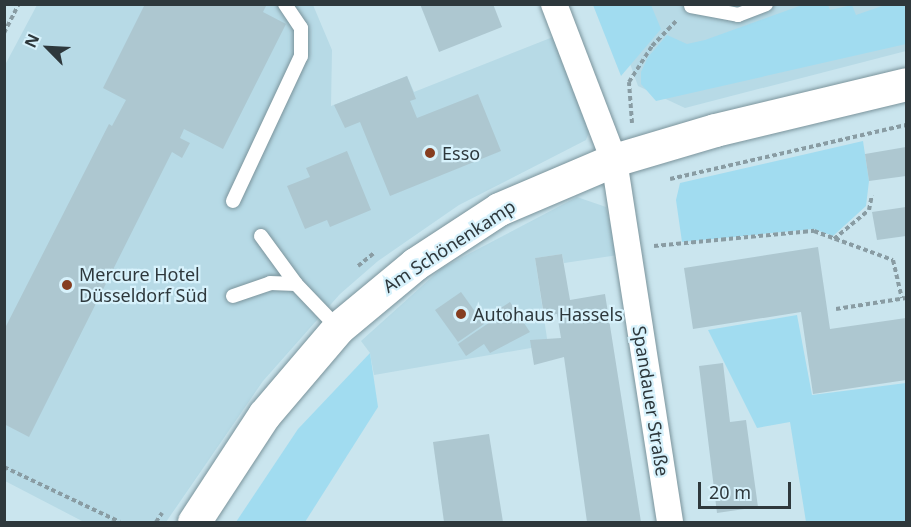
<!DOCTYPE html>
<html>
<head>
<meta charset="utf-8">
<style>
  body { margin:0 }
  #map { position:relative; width:911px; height:527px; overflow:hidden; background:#cae5ee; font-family:"Noto Sans",sans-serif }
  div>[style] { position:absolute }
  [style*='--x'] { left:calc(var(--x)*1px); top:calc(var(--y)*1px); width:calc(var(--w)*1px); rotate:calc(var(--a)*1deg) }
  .built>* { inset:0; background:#b7dae6 }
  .green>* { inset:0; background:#a1dcf0 }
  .building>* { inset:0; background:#adc7d0 }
  .path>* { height:4px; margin-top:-2px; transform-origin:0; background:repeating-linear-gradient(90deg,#899ca3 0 4.5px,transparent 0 7.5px) }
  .roads { filter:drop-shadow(0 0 2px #7a939b) drop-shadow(0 0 2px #7a939b) }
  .service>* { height:14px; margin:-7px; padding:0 7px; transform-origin:7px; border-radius:7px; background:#fff }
  .minor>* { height:26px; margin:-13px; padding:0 13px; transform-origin:13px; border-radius:13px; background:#fff }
  .secondary>* { height:33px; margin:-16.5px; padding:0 16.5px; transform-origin:16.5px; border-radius:16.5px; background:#fff }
  .dots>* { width:16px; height:16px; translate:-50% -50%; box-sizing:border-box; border:3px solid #d7f2fc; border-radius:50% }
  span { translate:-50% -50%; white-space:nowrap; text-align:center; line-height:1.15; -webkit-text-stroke:4.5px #d7f2fc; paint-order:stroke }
  .poi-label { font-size:18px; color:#2e383c }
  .left { translate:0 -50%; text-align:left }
  .street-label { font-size:18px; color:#2e383c }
  .frame { position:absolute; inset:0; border:6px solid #2e383c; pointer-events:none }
  .north { position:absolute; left:18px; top:18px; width:60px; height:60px; -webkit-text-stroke:4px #d7f2fc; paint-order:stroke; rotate:294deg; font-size:16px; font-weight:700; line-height:24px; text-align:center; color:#2e383c }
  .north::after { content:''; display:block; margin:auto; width:21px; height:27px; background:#2e383c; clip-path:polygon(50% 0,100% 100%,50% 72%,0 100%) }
  .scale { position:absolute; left:698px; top:482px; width:93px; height:27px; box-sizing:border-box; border:3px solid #2e383c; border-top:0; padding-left:8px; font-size:18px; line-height:21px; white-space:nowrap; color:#2e383c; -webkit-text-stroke:4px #d7f2fc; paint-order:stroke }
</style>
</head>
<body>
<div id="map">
  <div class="built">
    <i style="clip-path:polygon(37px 5px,313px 5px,332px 50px,331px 106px,407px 76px,414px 92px,558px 35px,594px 120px,586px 140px,459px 205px,378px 261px,340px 294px,263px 381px,166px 522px,84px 522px,5px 481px,5px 65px)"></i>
    <i style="clip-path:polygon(609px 5px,906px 5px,906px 51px,685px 108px,638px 86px)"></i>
    <i style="clip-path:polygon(577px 197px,606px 207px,618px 255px,564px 263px,562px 254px,535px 258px,548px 345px,374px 375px,370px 353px,361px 341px,442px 268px)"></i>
  </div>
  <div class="green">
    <i style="clip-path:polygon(805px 4px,828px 5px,830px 10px,852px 5px,856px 15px,885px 5px,906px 5px,906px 44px,656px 101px,641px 84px,641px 72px,648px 57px,667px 35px,687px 44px,705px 40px)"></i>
    <i style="clip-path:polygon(593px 5px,651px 5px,661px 29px,621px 76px)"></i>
    <i style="clip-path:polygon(863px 141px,869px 181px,866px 206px,833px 236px,814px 229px,682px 242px,676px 200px,680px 183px)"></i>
    <i style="clip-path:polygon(797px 315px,812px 395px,906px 383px,906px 522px,806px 522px,790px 422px,757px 428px,708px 330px)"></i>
    <i style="clip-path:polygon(370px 353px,378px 407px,305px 522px,236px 522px,298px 429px)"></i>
  </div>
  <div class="building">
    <i style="clip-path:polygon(145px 4px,267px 4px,263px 12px,286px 24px,223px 149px,184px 129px,180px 138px,190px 143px,182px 158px,172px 152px,29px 437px,4px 424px,4px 330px,109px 124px,112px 126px,126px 100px,103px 88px)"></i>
    <i style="clip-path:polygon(420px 4px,493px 4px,502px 27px,439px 52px)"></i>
    <i style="clip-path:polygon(407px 76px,416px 99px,410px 101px,417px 118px,478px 94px,501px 151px,390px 196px,360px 122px,345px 128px,334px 105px)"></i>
    <i style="clip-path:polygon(906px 147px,906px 176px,869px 181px,865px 154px)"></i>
    <i style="clip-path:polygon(347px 151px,371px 210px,330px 227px,327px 220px,305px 229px,287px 186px,310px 177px,306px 168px)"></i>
    <i style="clip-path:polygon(906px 207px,906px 236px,877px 240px,872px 212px)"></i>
    <i style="clip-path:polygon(818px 247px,830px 329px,906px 318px,906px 380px,813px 394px,801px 312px,693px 329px,684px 268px)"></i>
    <i style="clip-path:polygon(562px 254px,570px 300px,605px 294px,641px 522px,587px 522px,564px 357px,534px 365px,530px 340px,561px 338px,557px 314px,544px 316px,535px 258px)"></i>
    <i style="clip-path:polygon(461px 292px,484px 324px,458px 342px,435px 310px)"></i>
    <i style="clip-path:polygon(510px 302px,530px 332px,490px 353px,484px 344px,466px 356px,458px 344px,493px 320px,490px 315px)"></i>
    <i style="clip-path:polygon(723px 363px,730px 422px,746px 420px,758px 507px,717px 513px,699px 366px)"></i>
    <i style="clip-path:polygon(489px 434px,503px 522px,444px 522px,433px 442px)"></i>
  </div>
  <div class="path">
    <i style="--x:4;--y:33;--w:33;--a:-63"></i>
    <i style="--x:632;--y:123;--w:41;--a:-94.2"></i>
    <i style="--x:629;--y:82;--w:43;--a:-57.4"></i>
    <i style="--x:652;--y:46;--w:35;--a:-46"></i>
    <i style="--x:670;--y:179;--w:242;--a:-12.9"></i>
    <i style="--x:834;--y:239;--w:45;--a:-39.6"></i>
    <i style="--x:869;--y:210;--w:15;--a:-79"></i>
    <i style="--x:654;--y:246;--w:161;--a:-5.4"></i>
    <i style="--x:814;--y:231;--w:84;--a:20.2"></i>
    <i style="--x:893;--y:260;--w:39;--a:77"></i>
    <i style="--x:358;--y:266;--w:22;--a:-39"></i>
    <i style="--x:836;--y:309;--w:71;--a:-8.9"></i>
    <i style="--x:4;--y:467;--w:128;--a:25.4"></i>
    <i style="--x:156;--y:522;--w:11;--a:-56"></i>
  </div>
  <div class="roads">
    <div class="service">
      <i style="--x:691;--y:6;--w:48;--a:10.8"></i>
      <i style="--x:738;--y:15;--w:30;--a:-21"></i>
      <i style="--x:233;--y:201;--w:160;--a:-64.9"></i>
      <i style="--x:301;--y:56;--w:28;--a:-90"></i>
      <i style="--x:301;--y:28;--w:29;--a:-124"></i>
      <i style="--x:261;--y:236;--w:59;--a:53.9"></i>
      <i style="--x:296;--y:284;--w:61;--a:46.3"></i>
      <i style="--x:233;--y:296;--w:39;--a:-19"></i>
      <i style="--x:270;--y:283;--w:26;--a:2"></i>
    </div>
    <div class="minor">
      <i style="--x:554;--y:4;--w:167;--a:69"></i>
      <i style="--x:614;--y:160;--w:366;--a:81.2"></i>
    </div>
    <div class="secondary">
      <i style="--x:194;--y:522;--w:128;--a:-56.8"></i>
      <i style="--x:264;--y:415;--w:114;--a:-49.6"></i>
      <i style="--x:338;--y:328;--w:100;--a:-39.7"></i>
      <i style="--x:415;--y:264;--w:100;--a:-33.2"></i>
      <i style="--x:499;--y:209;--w:125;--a:-23.1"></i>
      <i style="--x:614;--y:160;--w:105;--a:-16.5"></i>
      <i style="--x:715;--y:130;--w:196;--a:-13.5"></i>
    </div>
  </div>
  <div class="dots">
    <i style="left:430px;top:153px;background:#863e21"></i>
    <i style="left:67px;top:285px;background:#863e21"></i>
    <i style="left:461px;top:314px;background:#863e21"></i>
  </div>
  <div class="poi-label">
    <span class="left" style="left:442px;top:153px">Esso</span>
    <span class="left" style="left:79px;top:285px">Mercure Hotel<br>Düsseldorf Süd</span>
    <span class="left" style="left:473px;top:314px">Autohaus Hassels</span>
  </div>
  <div class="street-label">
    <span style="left:449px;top:246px;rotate:-33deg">Am Schönenkamp</span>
    <span style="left:651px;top:401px;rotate:81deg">Spandauer Straße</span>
  </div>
  <div class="frame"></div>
  <div class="north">N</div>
  <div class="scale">20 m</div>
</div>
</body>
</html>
